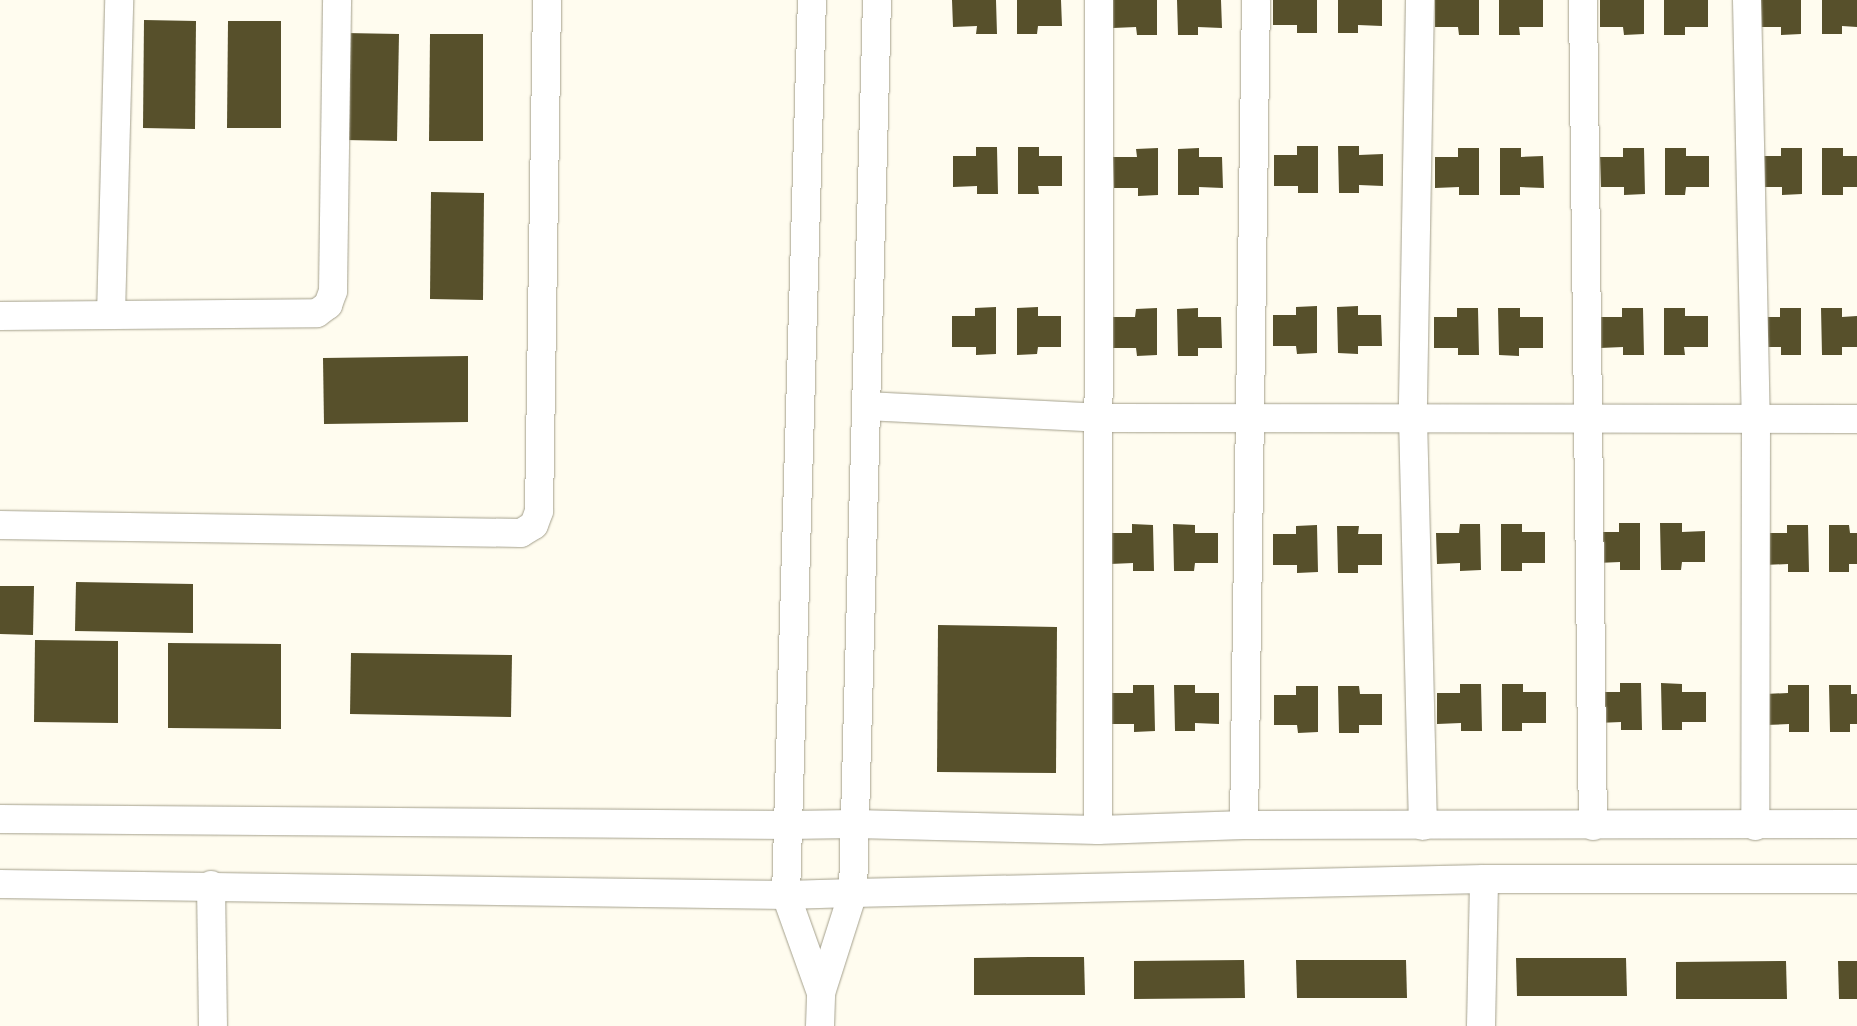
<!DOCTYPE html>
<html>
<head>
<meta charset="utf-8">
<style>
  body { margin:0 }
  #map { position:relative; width:1857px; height:1026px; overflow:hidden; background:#fffcef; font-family:Cabin,sans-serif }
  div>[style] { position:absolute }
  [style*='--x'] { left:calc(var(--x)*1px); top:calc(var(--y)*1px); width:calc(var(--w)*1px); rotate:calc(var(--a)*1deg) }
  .building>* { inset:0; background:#57502b }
  .roads { filter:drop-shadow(0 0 1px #a4a08c) drop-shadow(0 0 1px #a4a08c) }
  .street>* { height:28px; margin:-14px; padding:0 14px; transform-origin:14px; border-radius:14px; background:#fff }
  .secondary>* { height:28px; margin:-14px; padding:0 14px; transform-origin:14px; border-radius:14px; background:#fff }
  span { translate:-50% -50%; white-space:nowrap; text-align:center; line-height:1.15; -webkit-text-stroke:5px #fff; paint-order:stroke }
</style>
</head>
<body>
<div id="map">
  <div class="building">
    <i style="clip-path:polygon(952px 0,996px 0,997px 34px,976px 34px,977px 26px,953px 27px)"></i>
    <i style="clip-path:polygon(1017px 0,1061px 0,1062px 26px,1038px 26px,1037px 34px,1017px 34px)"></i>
    <i style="clip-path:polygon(1113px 0,1157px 0,1157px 35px,1137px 35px,1136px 27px,1113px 28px)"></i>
    <i style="clip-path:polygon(1177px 0,1221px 0,1222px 28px,1198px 27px,1198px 35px,1178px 35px)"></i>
    <i style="clip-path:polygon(1273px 0,1317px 0,1317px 33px,1297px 33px,1297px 25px,1273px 25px)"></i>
    <i style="clip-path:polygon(1338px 0,1382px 0,1382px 26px,1358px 25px,1358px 33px,1338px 33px)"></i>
    <i style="clip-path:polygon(1435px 0,1479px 0,1479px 35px,1459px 35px,1458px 27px,1435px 27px)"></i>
    <i style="clip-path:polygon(1499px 0,1543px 0,1543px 27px,1519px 27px,1520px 35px,1499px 35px)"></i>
    <i style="clip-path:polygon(1600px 0,1644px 0,1644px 34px,1624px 35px,1623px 27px,1600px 27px)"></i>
    <i style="clip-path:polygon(1664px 0,1708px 0,1708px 27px,1685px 27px,1685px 35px,1664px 35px)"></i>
    <i style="clip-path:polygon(1757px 0,1801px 0,1801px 34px,1781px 35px,1781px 27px,1757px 27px)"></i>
    <i style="clip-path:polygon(1822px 0,1857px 0,1857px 27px,1842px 26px,1842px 34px,1822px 34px)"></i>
    <i style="clip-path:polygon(144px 20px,196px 21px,195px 129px,143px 128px)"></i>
    <i style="clip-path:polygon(228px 21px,281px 21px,281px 128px,227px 128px)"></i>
    <i style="clip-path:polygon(346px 33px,399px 34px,397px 141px,345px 140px)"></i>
    <i style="clip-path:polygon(430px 34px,483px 34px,483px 141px,429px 141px)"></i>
    <i style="clip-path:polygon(1297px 146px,1318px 146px,1318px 193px,1298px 193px,1298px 186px,1274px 186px,1274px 155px,1297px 155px)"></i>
    <i style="clip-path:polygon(1338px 146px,1359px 146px,1359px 155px,1383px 154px,1383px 186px,1359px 185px,1359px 193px,1339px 193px)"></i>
    <i style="clip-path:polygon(976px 147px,997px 147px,998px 194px,977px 194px,977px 186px,953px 187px,953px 156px,976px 156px)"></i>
    <i style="clip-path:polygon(1018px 147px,1039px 147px,1039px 156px,1062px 156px,1062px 186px,1038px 186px,1039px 194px,1018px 194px)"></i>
    <i style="clip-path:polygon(1158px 148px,1158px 195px,1138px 196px,1138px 188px,1114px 188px,1113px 157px,1137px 157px,1136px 149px)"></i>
    <i style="clip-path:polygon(1199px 148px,1199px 157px,1222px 157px,1223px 188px,1199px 187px,1199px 195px,1178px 195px,1178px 149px)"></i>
    <i style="clip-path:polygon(1458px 148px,1479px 148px,1479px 195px,1459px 195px,1459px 187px,1435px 188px,1435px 157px,1458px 157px)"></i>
    <i style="clip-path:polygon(1500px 148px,1521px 148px,1521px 157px,1543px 156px,1544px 188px,1520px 187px,1520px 195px,1500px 195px)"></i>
    <i style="clip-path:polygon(1623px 148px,1644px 148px,1645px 194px,1624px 195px,1624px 187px,1601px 187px,1600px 157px,1623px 157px)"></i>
    <i style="clip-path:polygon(1665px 148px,1686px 148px,1686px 156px,1709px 156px,1709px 187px,1686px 187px,1685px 195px,1665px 195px)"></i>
    <i style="clip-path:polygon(1781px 148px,1802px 148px,1802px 194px,1782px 195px,1782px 187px,1758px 187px,1757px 156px,1781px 156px)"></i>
    <i style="clip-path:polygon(1822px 148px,1843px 148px,1843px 156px,1857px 156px,1857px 187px,1843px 187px,1843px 195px,1822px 195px)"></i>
    <i style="clip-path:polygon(431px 192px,484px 193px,483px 300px,430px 299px)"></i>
    <i style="clip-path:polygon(1317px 306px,1317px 353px,1297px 354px,1296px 346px,1273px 346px,1273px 315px,1296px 315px,1296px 307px)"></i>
    <i style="clip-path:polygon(1358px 306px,1358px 315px,1381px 315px,1382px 346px,1358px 346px,1358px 354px,1338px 353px,1337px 307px)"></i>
    <i style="clip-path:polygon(996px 307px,996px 354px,976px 355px,976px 347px,952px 347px,952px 316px,975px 316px,975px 308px)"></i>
    <i style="clip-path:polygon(1038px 307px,1038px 316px,1061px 316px,1061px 347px,1038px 347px,1037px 354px,1017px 355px,1017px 308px)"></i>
    <i style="clip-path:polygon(1157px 308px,1157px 355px,1137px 356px,1136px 348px,1113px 348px,1113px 317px,1135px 317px,1136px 309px)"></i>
    <i style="clip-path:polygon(1198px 308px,1198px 317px,1221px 317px,1222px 348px,1198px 348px,1198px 356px,1178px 356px,1177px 309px)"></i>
    <i style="clip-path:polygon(1457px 308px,1478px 308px,1479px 355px,1458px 355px,1458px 348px,1434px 348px,1434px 317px,1457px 317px)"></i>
    <i style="clip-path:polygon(1498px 308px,1520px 308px,1520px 317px,1543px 317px,1543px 348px,1519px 348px,1519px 356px,1499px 355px)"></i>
    <i style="clip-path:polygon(1622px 308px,1643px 308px,1644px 355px,1623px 355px,1623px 347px,1600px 348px,1599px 317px,1622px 317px)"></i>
    <i style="clip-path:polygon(1664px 308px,1685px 308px,1685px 316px,1708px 316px,1708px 347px,1684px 347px,1685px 355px,1664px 355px)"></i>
    <i style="clip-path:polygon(1780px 308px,1801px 308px,1801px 355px,1781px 355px,1781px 347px,1757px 347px,1757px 317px,1780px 317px)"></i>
    <i style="clip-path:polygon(1821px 308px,1842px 308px,1842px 317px,1857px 316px,1857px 347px,1842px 347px,1842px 355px,1822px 355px)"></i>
    <i style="clip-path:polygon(468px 356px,468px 422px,324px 424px,323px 358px)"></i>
    <i style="clip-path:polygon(1619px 523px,1640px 523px,1640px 570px,1620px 570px,1620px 562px,1597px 563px,1596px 532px,1619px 532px)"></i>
    <i style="clip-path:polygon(1660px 523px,1682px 523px,1682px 532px,1705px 531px,1705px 562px,1682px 562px,1681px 570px,1661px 570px)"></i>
    <i style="clip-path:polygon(1132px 524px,1153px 525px,1154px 571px,1133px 571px,1133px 563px,1110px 564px,1109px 533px,1132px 533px)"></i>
    <i style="clip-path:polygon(1173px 524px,1195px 525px,1195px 533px,1218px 533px,1218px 563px,1195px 563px,1194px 571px,1174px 571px)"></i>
    <i style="clip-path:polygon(1460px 524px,1480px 524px,1481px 570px,1460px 571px,1460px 563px,1437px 564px,1436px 533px,1459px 533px)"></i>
    <i style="clip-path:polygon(1501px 524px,1522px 524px,1522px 532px,1545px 532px,1545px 563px,1522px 563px,1522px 571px,1501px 571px)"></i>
    <i style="clip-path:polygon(1317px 525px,1318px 572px,1297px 573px,1297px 565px,1273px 565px,1273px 534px,1296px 534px,1296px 526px)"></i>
    <i style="clip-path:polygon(1787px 525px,1808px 525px,1809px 572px,1788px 572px,1788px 564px,1764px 565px,1764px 533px,1787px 533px)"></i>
    <i style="clip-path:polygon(1829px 525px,1849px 525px,1850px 533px,1857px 533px,1857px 564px,1849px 564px,1849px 572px,1829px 572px)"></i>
    <i style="clip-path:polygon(1337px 526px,1359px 526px,1358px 534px,1382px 534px,1382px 565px,1358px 565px,1358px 573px,1338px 573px)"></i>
    <i style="clip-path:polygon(76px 582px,193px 584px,193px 633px,75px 631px)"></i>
    <i style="clip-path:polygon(0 586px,34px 586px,33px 635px,0 634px)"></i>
    <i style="clip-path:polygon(938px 625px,1057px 627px,1056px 773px,937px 772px)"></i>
    <i style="clip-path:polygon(35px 640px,118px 641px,118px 723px,34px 722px)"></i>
    <i style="clip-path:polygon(168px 643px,281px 644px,281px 729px,168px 728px)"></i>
    <i style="clip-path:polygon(351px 653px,512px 655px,511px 717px,350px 714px)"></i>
    <i style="clip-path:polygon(1620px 683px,1641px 683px,1642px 730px,1621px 730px,1621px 722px,1597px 723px,1597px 692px,1620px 692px)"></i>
    <i style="clip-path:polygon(1661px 683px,1682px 684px,1682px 692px,1706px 692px,1706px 722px,1682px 722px,1682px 730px,1662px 730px)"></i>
    <i style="clip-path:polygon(1460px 684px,1481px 684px,1482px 731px,1461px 731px,1461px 723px,1437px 724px,1437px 693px,1460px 693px)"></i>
    <i style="clip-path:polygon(1502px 684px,1523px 684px,1523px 692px,1546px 692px,1546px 723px,1522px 723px,1522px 731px,1502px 731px)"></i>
    <i style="clip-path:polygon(1133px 685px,1154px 685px,1155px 731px,1134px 732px,1134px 724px,1110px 724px,1110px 693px,1133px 693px)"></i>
    <i style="clip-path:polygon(1174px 685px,1195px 685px,1195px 693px,1219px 693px,1219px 724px,1195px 723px,1195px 731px,1175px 731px)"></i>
    <i style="clip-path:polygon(1788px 685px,1809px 685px,1809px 732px,1789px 732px,1789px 724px,1765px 725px,1765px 694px,1788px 693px)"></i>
    <i style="clip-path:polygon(1829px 685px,1851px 685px,1851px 694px,1857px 694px,1857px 724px,1850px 724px,1850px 732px,1830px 732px)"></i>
    <i style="clip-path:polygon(1296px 686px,1318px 686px,1318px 732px,1298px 733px,1297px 725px,1274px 725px,1274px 695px,1296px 695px)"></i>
    <i style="clip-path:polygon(1338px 686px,1359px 686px,1360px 694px,1382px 694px,1382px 725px,1359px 725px,1359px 733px,1339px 733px)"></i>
    <i style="clip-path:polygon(1029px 957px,1084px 957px,1085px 995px,974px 995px,974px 958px)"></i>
    <i style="clip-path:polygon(1516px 958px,1626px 958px,1627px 996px,1517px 996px)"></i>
    <i style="clip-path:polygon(1244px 960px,1245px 998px,1134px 999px,1134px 961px)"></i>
    <i style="clip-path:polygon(1296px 960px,1406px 960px,1407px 998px,1297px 998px)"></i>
    <i style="clip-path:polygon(1786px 961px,1787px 999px,1676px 999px,1676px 962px)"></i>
    <i style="clip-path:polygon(1838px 961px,1857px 961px,1857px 999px,1839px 999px)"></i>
  </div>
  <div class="roads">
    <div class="street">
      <i style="--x:1420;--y:0;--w:418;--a:91"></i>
      <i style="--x:1413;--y:418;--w:408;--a:88.6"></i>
      <i style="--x:1583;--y:0;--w:826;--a:89.31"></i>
      <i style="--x:1747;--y:0;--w:420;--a:88.8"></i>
      <i style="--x:1756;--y:420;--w:406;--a:90.1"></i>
      <i style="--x:111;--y:315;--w:315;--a:-88.5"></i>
      <i style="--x:0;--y:316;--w:317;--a:-0.5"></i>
      <i style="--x:317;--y:313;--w:14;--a:-36"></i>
      <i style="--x:328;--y:305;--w:15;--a:-70"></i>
      <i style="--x:333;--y:291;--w:291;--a:-89.2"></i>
      <i style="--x:866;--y:406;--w:233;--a:2.9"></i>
      <i style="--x:1099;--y:418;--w:758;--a:0.08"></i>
      <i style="--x:0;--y:525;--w:521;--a:0.88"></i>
      <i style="--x:521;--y:533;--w:15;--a:-32"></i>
      <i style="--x:534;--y:525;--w:15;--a:-70"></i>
      <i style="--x:539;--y:511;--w:511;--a:-89.1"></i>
      <i style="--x:788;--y:825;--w:67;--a:-0.9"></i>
      <i style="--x:1244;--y:825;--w:825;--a:-89.17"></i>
      <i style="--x:1098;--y:830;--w:830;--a:-89.93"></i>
      <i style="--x:211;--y:885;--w:141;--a:89.2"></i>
      <i style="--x:820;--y:1026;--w:33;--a:-88"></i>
      <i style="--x:821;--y:993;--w:105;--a:-72.3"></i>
      <i style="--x:853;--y:893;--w:67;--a:178.3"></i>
      <i style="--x:786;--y:895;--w:104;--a:70.3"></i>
      <i style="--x:1481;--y:1026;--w:147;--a:-88.8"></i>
    </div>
    <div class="secondary">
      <i style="--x:877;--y:0;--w:893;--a:91.54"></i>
      <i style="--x:853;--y:893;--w:631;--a:-1.27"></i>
      <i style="--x:1484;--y:879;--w:373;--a:0"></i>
      <i style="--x:0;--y:819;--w:788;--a:0.44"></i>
      <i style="--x:855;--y:824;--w:243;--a:1.4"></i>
      <i style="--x:1098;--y:830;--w:146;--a:-2"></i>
      <i style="--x:1244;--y:825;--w:613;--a:-0.09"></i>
      <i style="--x:0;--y:884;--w:786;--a:0.8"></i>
      <i style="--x:786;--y:895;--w:895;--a:-88.34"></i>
    </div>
  </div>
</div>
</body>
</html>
